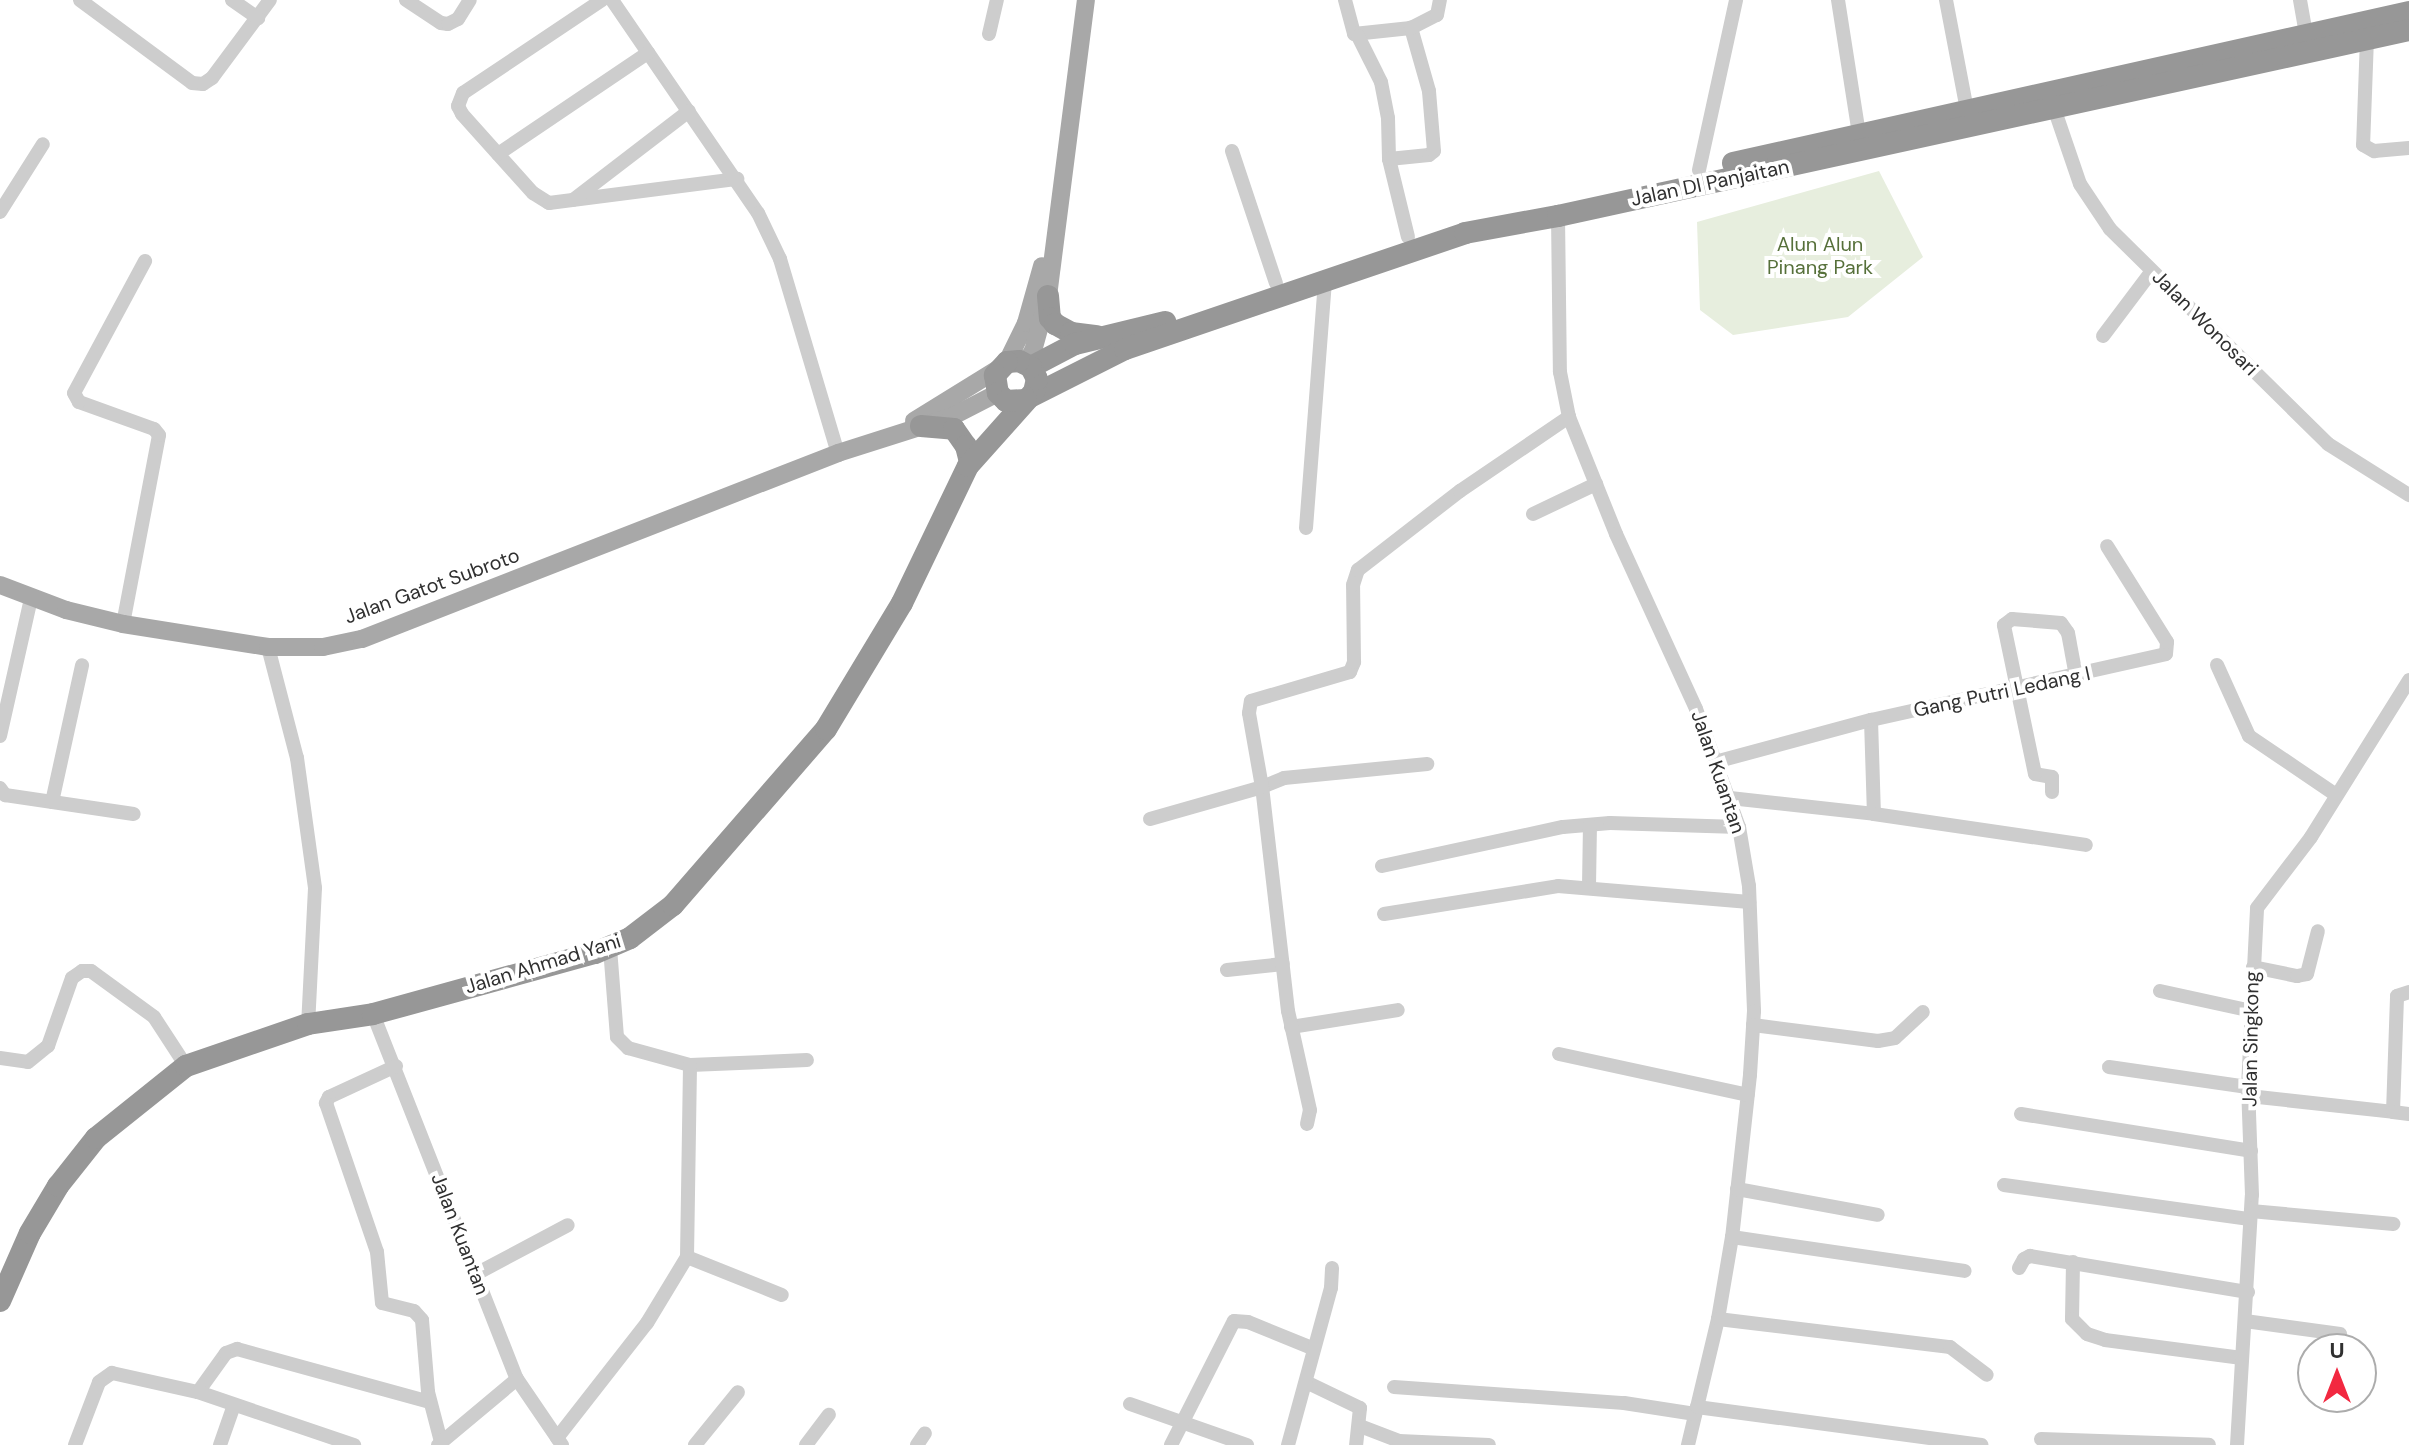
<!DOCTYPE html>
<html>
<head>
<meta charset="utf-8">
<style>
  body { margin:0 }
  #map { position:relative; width:2409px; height:1445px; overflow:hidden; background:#fff; font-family:"DM Sans",sans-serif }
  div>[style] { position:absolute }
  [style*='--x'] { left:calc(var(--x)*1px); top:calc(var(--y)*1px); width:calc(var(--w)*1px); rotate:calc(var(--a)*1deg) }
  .green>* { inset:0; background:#e7eede }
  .minor>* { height:14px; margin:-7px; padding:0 7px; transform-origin:7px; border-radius:7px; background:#cdcdcd }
  .major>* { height:18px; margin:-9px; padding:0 9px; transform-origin:9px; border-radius:9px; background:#a8a8a8 }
  .highway>* { height:22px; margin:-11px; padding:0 11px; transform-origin:11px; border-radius:11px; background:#979797 }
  span { translate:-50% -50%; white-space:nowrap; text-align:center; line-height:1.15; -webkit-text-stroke:8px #fff; paint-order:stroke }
  .street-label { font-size:20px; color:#303030 }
  .park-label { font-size:20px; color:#56703a }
  .north { position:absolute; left:2297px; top:1333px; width:80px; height:80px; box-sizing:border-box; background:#fff; border:2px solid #acacac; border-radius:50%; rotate:0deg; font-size:22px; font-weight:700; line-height:32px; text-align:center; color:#303030 }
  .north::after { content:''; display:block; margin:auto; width:28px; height:36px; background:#f22840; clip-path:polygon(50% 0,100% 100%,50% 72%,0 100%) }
</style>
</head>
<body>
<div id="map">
  <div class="green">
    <i style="clip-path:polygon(1879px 171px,1923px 257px,1848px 317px,1733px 335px,1700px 310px,1697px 222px)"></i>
  </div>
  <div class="minor">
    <i style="--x:80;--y:0;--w:139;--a:36.5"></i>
    <i style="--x:192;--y:83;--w:11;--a:5"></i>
    <i style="--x:203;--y:84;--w:11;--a:-34"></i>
    <i style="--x:212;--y:78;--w:97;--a:-53.4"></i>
    <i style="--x:232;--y:0;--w:32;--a:35"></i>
    <i style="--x:406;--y:0;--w:42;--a:33.3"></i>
    <i style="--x:441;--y:23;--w:7;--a:8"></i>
    <i style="--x:448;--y:24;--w:11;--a:-27"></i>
    <i style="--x:458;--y:19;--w:22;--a:-58"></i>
    <i style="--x:602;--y:0;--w:167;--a:146.2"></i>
    <i style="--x:463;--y:93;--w:14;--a:111"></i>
    <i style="--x:458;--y:106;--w:9;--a:63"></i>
    <i style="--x:462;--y:114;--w:106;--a:48.1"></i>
    <i style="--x:533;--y:193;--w:19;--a:32"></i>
    <i style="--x:549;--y:203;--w:190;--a:-7.3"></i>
    <i style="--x:612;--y:0;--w:258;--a:55.6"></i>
    <i style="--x:758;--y:213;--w:51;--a:64.4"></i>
    <i style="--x:780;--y:259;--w:202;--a:73.4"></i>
    <i style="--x:1345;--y:0;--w:35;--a:75"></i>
    <i style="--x:1354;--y:34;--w:57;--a:-6"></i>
    <i style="--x:1838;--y:0;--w:136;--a:81.1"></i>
    <i style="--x:1946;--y:0;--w:112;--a:79.2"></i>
    <i style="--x:2300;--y:0;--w:35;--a:80"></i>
    <i style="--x:989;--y:34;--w:35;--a:-77"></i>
    <i style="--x:1358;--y:36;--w:51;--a:63.4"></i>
    <i style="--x:1381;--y:82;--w:37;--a:79"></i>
    <i style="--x:1388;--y:118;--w:41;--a:88.6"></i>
    <i style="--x:1389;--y:159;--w:80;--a:76.3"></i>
    <i style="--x:2367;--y:38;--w:107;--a:92.1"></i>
    <i style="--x:2363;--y:145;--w:13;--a:29"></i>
    <i style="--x:2374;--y:151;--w:35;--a:-5"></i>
    <i style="--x:2054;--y:108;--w:80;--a:71.1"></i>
    <i style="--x:2080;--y:184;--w:54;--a:56.3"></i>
    <i style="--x:2110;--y:229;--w:306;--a:44.6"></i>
    <i style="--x:2328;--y:444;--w:96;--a:32.2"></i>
    <i style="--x:1232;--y:151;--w:139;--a:71.6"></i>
    <i style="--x:498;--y:154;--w:181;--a:-34"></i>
    <i style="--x:1389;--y:159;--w:40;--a:-5.7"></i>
    <i style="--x:1429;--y:155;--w:6;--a:-39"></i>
    <i style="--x:1434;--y:151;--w:60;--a:-94.8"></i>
    <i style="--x:1429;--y:91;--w:66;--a:-105.9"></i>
    <i style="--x:1411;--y:28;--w:29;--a:-27"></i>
    <i style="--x:1437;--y:15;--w:15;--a:-79"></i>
    <i style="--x:1699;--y:170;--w:174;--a:-77.7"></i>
    <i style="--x:573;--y:200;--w:146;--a:-37.5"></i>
    <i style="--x:0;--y:212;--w:80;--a:-57.7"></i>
    <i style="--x:1558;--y:216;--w:156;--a:89.3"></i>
    <i style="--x:1560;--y:372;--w:46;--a:78.7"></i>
    <i style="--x:1569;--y:417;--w:126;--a:68.1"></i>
    <i style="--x:1616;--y:534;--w:192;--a:65.4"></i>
    <i style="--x:1696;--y:709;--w:126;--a:70"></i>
    <i style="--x:1739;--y:827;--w:60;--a:80.4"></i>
    <i style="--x:1749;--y:886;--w:125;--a:87.7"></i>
    <i style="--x:1754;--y:1011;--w:64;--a:93.6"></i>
    <i style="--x:1750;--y:1075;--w:163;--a:96.3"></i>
    <i style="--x:1732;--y:1237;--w:83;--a:99.7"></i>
    <i style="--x:1718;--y:1319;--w:130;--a:103.4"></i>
    <i style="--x:2103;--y:336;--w:81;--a:-53"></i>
    <i style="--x:1533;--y:514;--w:70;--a:-25.5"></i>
    <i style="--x:1306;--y:528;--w:250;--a:-85.6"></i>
    <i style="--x:123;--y:624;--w:192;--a:-79.2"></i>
    <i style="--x:159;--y:435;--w:8;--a:-130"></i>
    <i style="--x:154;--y:429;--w:80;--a:-160.2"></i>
    <i style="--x:79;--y:402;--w:10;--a:-119"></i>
    <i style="--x:74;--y:393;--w:150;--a:-61.7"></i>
    <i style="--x:268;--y:647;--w:115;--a:75.4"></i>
    <i style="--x:297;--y:758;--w:131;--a:82.1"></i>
    <i style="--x:315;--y:888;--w:136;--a:92.9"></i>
    <i style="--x:2217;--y:665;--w:78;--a:65.7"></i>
    <i style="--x:2249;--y:736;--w:105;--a:34.1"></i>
    <i style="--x:1871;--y:720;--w:94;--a:88.2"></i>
    <i style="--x:0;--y:736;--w:141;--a:-77.3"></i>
    <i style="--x:1715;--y:762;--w:162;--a:-15.1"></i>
    <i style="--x:1871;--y:720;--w:302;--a:-12.6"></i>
    <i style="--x:2166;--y:654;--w:12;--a:-85"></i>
    <i style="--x:2167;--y:642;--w:113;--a:-122"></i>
    <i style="--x:0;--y:788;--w:9;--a:54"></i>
    <i style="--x:5;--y:795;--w:130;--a:8.4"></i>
    <i style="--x:2052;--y:792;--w:15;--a:-90"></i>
    <i style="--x:2052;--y:777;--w:17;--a:-170"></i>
    <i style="--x:2035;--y:774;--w:152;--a:-101.8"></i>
    <i style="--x:2004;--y:625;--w:10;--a:-37"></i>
    <i style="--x:2012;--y:619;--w:49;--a:4.7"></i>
    <i style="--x:2061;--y:623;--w:12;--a:55"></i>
    <i style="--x:2068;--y:633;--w:44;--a:79.5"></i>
    <i style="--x:1730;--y:798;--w:145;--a:6.3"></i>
    <i style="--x:1874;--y:814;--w:214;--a:8.3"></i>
    <i style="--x:52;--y:802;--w:140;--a:-77.6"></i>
    <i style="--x:1150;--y:819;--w:116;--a:-15.9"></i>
    <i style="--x:1262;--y:787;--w:24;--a:-22"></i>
    <i style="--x:1284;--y:778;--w:144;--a:-5.6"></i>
    <i style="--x:1382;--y:866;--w:185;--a:-12.2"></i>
    <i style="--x:1563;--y:827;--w:47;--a:-4.9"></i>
    <i style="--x:1610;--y:823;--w:129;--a:1.8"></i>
    <i style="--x:1589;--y:887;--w:62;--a:-89.1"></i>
    <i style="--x:1384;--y:914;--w:176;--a:-9.1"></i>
    <i style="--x:1558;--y:886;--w:192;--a:4.8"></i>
    <i style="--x:610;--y:948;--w:89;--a:85.5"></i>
    <i style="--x:617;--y:1037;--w:16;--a:45"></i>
    <i style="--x:628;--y:1048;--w:64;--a:15.3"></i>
    <i style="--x:690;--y:1065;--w:117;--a:-2.4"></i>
    <i style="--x:2253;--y:967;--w:45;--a:11.6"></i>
    <i style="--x:2297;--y:976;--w:10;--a:-11"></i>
    <i style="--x:2307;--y:974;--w:44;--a:-75.7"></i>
    <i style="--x:1227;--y:970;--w:56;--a:-6.1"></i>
    <i style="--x:2160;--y:991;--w:94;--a:12.3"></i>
    <i style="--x:373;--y:1014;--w:392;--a:68.5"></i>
    <i style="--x:517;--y:1379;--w:80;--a:55.7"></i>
    <i style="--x:1753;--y:1025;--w:126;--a:7.3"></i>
    <i style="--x:1878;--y:1041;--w:17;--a:-10"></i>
    <i style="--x:1895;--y:1038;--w:38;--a:-43"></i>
    <i style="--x:1291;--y:1027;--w:108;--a:-9"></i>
    <i style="--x:1559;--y:1054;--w:193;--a:12.2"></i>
    <i style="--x:0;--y:1058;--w:28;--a:8"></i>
    <i style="--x:28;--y:1062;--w:26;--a:-39"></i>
    <i style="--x:48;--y:1046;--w:72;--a:-70.6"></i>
    <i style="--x:72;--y:978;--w:12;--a:-35"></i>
    <i style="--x:82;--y:971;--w:9;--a:0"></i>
    <i style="--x:91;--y:971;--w:78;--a:36.1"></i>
    <i style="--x:154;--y:1017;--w:59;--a:56.9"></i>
    <i style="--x:396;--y:1066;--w:74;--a:155.2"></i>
    <i style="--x:329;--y:1097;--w:7;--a:117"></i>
    <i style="--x:326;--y:1103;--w:157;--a:71.1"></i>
    <i style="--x:377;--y:1252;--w:51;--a:84.4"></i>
    <i style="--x:382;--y:1303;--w:33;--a:14"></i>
    <i style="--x:414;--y:1311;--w:12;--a:48"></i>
    <i style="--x:422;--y:1320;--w:72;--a:85.2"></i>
    <i style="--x:428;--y:1392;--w:52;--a:75.4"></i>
    <i style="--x:2109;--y:1067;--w:140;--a:8.2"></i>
    <i style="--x:2249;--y:1096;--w:145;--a:6.3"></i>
    <i style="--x:2393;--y:1112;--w:116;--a:-88"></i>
    <i style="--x:2397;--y:996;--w:13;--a:-18"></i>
    <i style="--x:2393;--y:1112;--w:16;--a:7"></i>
    <i style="--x:2021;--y:1114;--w:233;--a:9.1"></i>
    <i style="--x:1307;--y:1124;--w:14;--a:-78"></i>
    <i style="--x:1310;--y:1110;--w:101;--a:-102.5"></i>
    <i style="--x:1288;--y:1011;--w:226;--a:-96.6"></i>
    <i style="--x:1262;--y:787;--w:75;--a:-100"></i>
    <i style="--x:1249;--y:713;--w:12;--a:-81"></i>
    <i style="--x:1251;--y:701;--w:103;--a:-16.3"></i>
    <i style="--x:1350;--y:672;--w:11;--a:-68"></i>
    <i style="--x:1354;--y:662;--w:77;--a:-90.7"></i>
    <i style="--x:1353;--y:585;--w:16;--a:-72"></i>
    <i style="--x:1358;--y:570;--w:129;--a:-37.8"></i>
    <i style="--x:1460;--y:491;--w:132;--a:-34.2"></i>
    <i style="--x:2004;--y:1185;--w:248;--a:7.9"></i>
    <i style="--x:1737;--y:1189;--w:143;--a:10.4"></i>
    <i style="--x:2251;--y:1211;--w:143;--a:5.2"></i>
    <i style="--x:1732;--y:1237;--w:235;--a:8.3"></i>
    <i style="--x:687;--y:1257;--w:102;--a:21.8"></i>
    <i style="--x:2073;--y:1262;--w:57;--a:91"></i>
    <i style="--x:2072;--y:1319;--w:21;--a:45"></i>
    <i style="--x:2087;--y:1334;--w:19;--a:18"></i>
    <i style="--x:2105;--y:1340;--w:138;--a:7.5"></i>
    <i style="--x:2019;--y:1268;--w:10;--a:-61"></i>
    <i style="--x:2024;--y:1259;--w:7;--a:-27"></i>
    <i style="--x:2030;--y:1256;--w:221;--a:9.4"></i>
    <i style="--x:474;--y:1275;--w:106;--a:-28"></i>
    <i style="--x:1718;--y:1319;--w:234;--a:6.9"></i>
    <i style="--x:1950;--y:1347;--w:46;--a:37.1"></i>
    <i style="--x:2245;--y:1321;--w:96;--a:7.8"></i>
    <i style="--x:1306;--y:1382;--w:60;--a:25.7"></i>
    <i style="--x:1360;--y:1408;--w:37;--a:96"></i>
    <i style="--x:1394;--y:1387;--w:231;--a:4"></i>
    <i style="--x:1624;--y:1403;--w:72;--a:8.8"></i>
    <i style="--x:198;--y:1392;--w:48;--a:-54.3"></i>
    <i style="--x:226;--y:1353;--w:12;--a:-20"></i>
    <i style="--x:237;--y:1349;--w:200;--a:15.4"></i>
    <i style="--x:1130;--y:1404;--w:124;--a:19.3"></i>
    <i style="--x:1697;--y:1407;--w:287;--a:7.6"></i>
    <i style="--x:1360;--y:1426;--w:42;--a:21"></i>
    <i style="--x:1399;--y:1441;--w:90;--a:2.5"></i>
    <i style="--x:557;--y:1438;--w:146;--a:-52"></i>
    <i style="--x:647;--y:1323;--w:77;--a:-58.8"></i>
    <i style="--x:687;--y:1257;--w:192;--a:-89.1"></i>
    <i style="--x:2041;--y:1439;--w:168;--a:2"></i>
    <i style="--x:75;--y:1445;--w:67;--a:-69.1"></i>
    <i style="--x:99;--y:1382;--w:16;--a:-35"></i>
    <i style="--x:112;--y:1373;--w:88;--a:12.5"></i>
    <i style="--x:198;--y:1392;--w:165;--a:18.8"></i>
    <i style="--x:220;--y:1445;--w:42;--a:-70.7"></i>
    <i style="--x:438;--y:1445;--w:103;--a:-39.9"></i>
    <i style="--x:695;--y:1445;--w:68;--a:-50.9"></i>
    <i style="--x:806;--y:1445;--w:38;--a:-53"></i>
    <i style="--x:917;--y:1445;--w:14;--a:-56"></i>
    <i style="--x:1171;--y:1445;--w:139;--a:-63.1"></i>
    <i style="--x:1234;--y:1321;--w:14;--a:4"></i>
    <i style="--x:1248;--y:1322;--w:71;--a:22.2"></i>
    <i style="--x:1288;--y:1445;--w:163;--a:-74.7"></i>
    <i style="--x:1331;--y:1288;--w:20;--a:-87"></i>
    <i style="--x:2237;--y:1445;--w:250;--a:-86.6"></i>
    <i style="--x:2252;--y:1195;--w:108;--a:-92.1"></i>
    <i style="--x:2248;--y:1087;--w:179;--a:-87.1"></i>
    <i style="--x:2257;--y:908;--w:89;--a:-52.7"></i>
    <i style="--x:2311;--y:837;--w:185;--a:-58"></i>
  </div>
  <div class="major">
    <i style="--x:1007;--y:362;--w:43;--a:-64"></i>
    <i style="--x:1026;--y:323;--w:59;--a:-74.3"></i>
    <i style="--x:1025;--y:363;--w:14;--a:-56"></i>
    <i style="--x:1033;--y:351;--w:57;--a:-74.7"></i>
    <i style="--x:1048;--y:296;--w:298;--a:-82.7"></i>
    <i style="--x:914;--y:421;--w:99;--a:-31.8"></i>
    <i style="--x:0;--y:585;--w:71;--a:20.7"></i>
    <i style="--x:66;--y:610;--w:59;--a:13.8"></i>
    <i style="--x:123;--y:624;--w:147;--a:9"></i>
    <i style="--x:268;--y:647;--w:55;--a:0"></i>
    <i style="--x:323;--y:647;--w:40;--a:-12"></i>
    <i style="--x:362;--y:639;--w:511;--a:-21.34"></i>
    <i style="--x:838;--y:453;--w:119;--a:-17.7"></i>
    <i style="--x:951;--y:417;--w:53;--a:-27.1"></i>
  </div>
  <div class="highway">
    <i style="--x:1733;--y:163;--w:693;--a:-12.59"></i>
    <i style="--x:1048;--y:296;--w:22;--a:85"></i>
    <i style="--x:1050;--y:318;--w:8;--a:50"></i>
    <i style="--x:1055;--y:324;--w:18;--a:29"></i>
    <i style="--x:1071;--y:333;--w:26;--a:7"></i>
    <i style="--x:1031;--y:367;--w:50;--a:-27.6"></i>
    <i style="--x:1075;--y:344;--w:93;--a:-13.7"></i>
    <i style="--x:1030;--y:397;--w:106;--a:-26.8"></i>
    <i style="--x:1125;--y:349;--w:359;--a:-18.8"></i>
    <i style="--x:1465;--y:233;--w:95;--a:-10.4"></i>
    <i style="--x:1558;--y:216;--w:871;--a:-12.33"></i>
    <i style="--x:921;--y:426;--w:33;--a:5"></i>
    <i style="--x:954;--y:429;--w:21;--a:55"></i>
    <i style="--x:966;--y:446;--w:12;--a:76"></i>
    <i style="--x:0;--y:1301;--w:74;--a:-66.2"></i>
    <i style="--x:30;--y:1233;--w:55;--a:-59.2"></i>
    <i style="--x:58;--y:1186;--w:61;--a:-51.6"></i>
    <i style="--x:96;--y:1138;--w:115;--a:-38.7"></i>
    <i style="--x:186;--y:1066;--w:129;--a:-19"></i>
    <i style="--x:308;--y:1024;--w:66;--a:-8.7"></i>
    <i style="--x:373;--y:1014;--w:230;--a:-15.4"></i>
    <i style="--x:595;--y:953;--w:38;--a:-23"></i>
    <i style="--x:630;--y:938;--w:54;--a:-37.5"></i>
    <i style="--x:673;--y:905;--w:233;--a:-49"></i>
    <i style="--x:826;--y:729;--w:147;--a:-58.9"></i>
    <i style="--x:902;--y:603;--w:152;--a:-64.3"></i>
    <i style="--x:968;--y:466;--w:99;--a:-48.3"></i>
    <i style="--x:1034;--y:392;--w:13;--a:-77"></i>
    <i style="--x:1037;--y:379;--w:13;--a:-117"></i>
    <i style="--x:1031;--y:367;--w:13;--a:-153"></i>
    <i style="--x:1019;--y:361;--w:12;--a:175"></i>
    <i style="--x:1007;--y:362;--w:18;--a:133"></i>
    <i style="--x:995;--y:375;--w:18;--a:81"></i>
    <i style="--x:998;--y:393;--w:11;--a:45"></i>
    <i style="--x:1006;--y:401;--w:20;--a:-3"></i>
  </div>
  <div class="street-label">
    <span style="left:1710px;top:183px;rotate:-12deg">Jalan DI Panjaitan</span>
    <span style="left:2205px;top:323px;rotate:45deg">Jalan Wonosari</span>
    <span style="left:432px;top:586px;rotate:-20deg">Jalan Gatot Subroto</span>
    <span style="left:2002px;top:692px;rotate:-12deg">Gang Putri Ledang I</span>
    <span style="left:1718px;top:772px;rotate:71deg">Jalan Kuantan</span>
    <span style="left:543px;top:964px;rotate:-17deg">Jalan Ahmad Yani</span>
    <span style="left:2251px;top:1039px;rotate:-89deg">Jalan Singkong</span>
    <span style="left:460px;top:1234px;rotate:69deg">Jalan Kuantan</span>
  </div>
  <div class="park-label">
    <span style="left:1820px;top:256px">Alun Alun<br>Pinang Park</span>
  </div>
  <div class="north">U</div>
</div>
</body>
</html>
